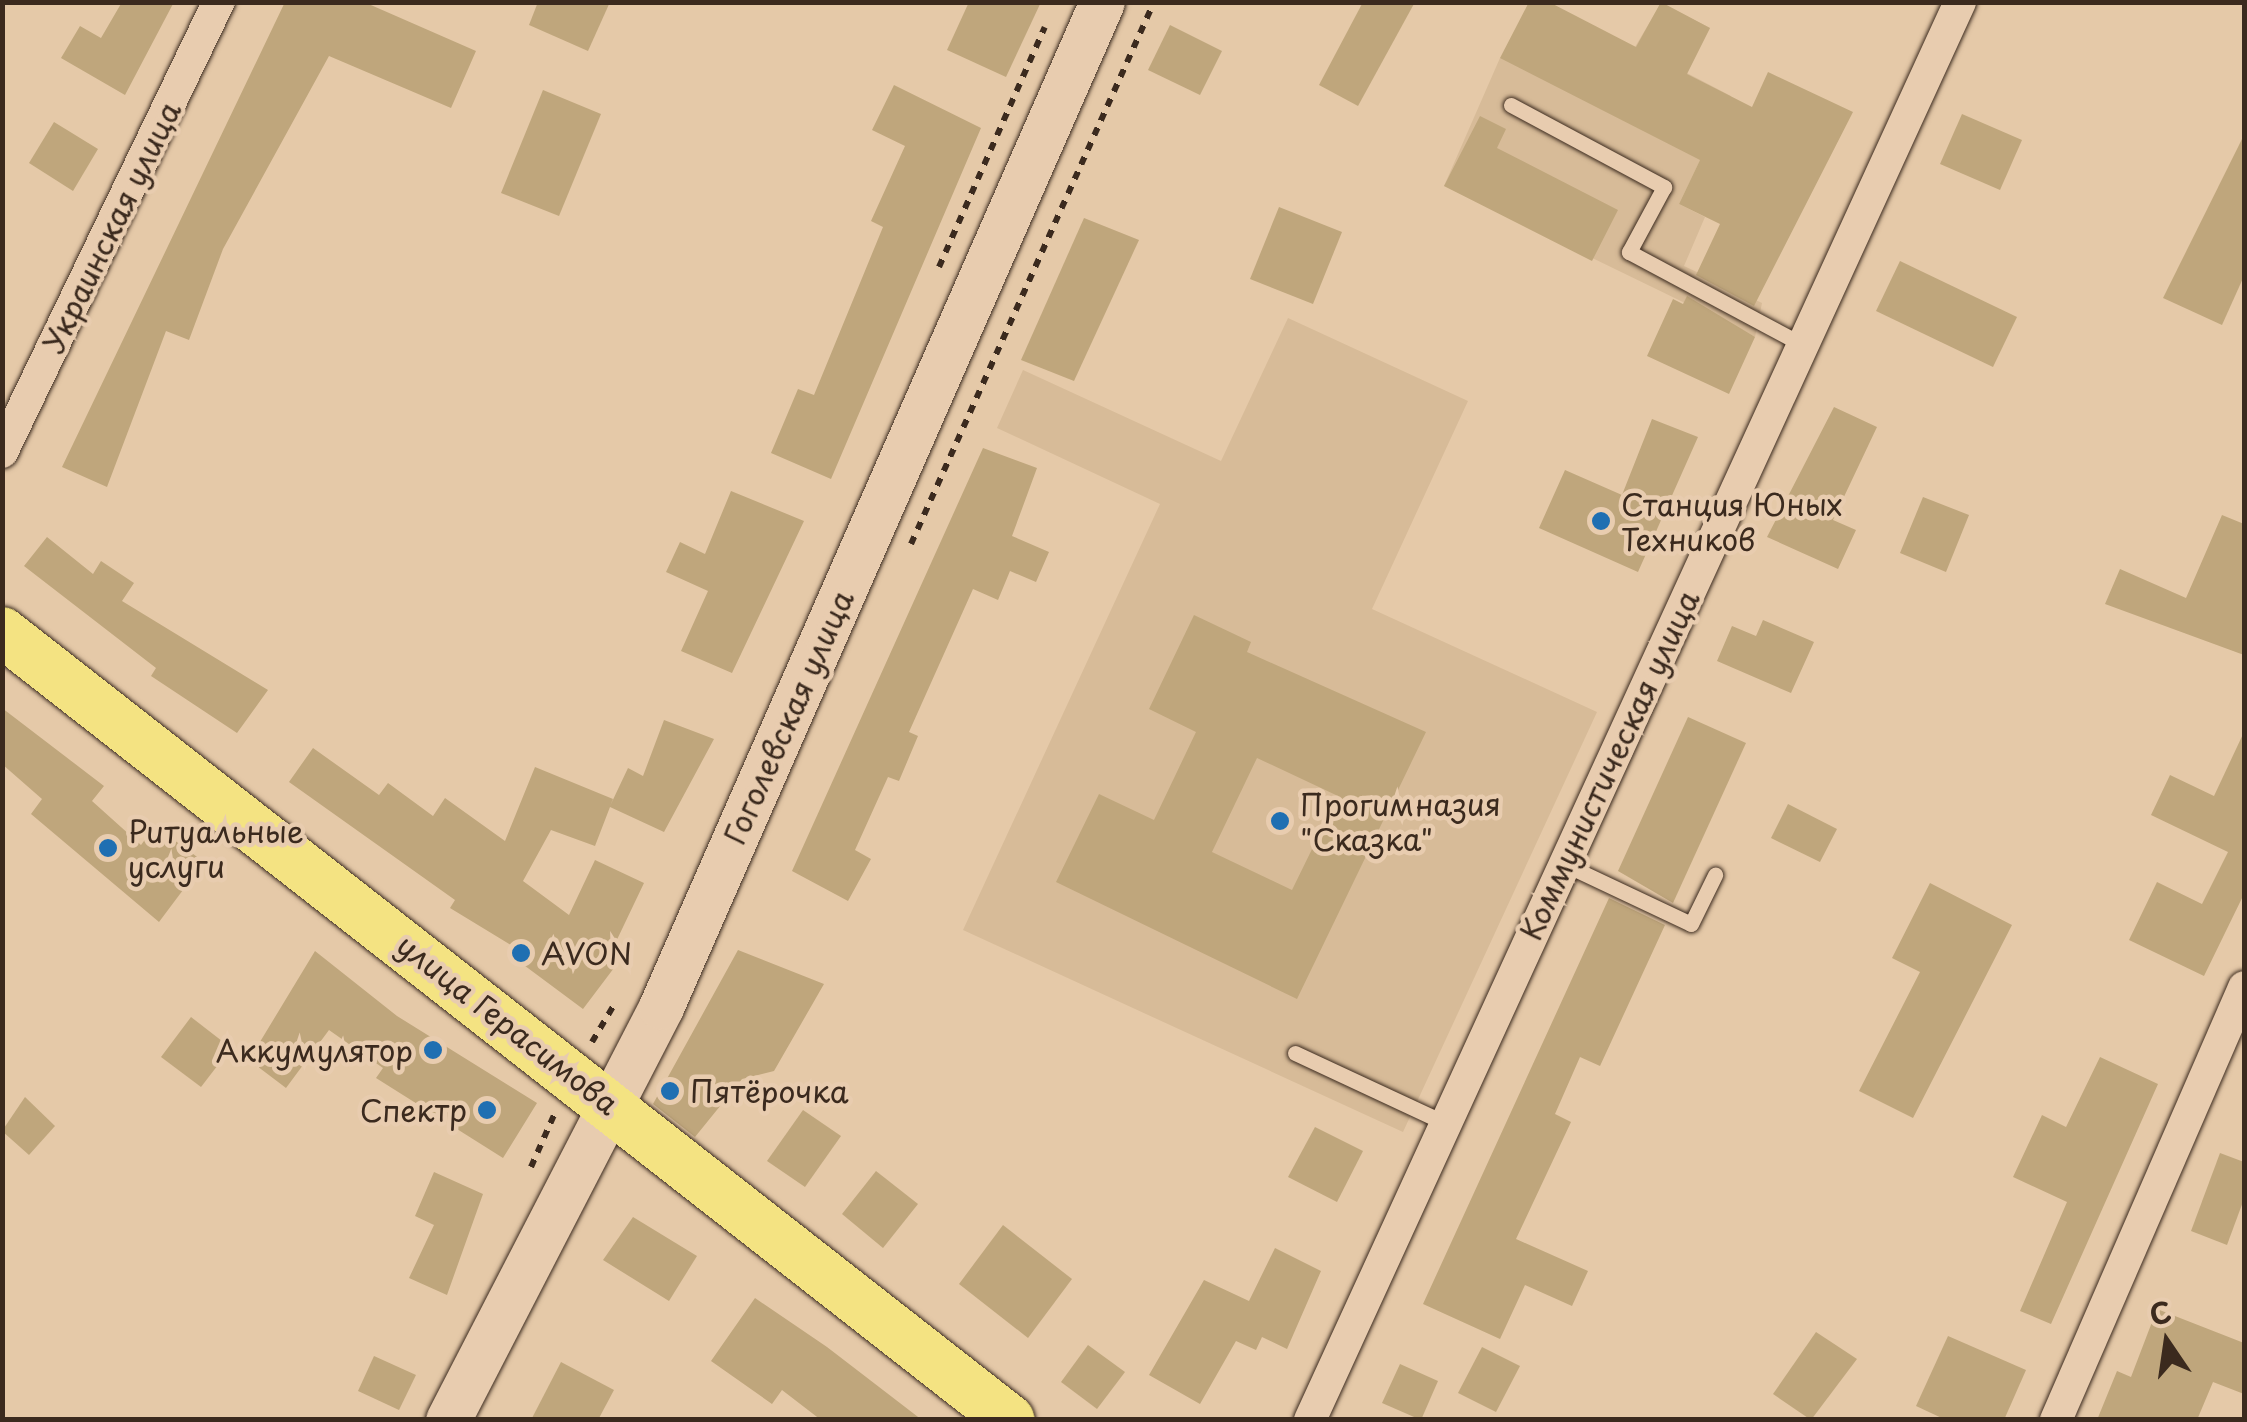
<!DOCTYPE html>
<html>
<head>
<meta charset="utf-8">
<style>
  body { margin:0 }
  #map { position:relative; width:2247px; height:1422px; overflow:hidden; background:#e5c9a8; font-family:"Playpen Sans",sans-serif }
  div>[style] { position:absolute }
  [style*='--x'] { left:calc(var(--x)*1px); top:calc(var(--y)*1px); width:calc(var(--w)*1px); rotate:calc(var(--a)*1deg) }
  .built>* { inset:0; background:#d7bb98 }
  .building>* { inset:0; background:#bfa67c }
  .path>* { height:6px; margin-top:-3px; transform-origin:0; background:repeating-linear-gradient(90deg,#3b2a1e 0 8px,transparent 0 16px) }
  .roads { filter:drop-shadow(0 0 2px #3b2a1e) drop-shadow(0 0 2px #3b2a1e) }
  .lane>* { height:15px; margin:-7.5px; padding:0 7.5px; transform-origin:7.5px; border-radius:7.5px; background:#e8ccaf }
  .street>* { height:32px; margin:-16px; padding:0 16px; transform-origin:16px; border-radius:16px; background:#e8ccaf }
  .secondary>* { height:45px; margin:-22.5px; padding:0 22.5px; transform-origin:22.5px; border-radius:22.5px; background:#e8ccaf }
  .primary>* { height:50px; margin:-25px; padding:0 25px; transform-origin:25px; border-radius:25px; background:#f4e382 }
  .dots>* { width:28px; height:28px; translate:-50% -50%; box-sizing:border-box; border:5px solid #e8ccaf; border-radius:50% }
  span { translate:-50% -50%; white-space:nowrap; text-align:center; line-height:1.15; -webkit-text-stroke:9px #e8ccaf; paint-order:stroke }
  .street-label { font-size:30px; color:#3b2a1e }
  .poi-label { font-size:30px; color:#3b2a1e }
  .left { translate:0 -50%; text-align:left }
  .right { translate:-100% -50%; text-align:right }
  .frame { position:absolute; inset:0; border:5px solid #3b2a1e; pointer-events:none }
  .north { position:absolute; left:2117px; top:1292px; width:100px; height:100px; -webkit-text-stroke:8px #e8ccaf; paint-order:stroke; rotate:347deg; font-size:28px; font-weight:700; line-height:40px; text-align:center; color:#3b2a1e }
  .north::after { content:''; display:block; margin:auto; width:35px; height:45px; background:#3b2a1e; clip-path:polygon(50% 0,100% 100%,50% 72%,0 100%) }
</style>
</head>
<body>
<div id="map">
  <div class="built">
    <i style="clip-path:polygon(1661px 3px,1710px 28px,1687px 73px,1731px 96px,1679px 204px,1705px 217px,1684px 266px,1762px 303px,1755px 337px,1444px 186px,1500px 58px,1635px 47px)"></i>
    <i style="clip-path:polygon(1288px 318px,1468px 401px,1372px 609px,1597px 712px,1403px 1132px,963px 930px,1160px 504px,997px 428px,1023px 370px,1221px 461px)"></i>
  </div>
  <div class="building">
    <i style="clip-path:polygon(122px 2px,174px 2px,125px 95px,61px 58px,80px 26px,101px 38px)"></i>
    <i style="clip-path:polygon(285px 2px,364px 2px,476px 51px,451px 108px,329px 56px,223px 249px,189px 340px,166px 331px,107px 487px,62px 467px)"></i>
    <i style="clip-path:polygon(538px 2px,610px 2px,588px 51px,529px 25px)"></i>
    <i style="clip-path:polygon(969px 2px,1041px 2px,1006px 77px,947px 50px)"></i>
    <i style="clip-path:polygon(1363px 2px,1415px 2px,1358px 106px,1319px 85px)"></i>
    <i style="clip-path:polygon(1529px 2px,1549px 2px,1636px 47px,1661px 2px,1710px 28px,1687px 74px,1752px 107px,1768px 72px,1853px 112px,1754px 306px,1696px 275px,1720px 224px,1679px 204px,1700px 160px,1500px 58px)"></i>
    <i style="clip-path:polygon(1170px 25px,1222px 51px,1200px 95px,1148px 70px)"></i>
    <i style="clip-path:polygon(894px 85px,981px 128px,831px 479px,771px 453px,798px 389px,814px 395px,883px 227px,871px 221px,905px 146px,872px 130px)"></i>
    <i style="clip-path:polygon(543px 90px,601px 114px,559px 216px,501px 193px)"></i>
    <i style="clip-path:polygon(1962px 114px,2022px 140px,2000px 190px,1940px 164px)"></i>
    <i style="clip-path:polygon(1480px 116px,1506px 129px,1497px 148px,1618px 210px,1592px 261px,1444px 186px)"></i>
    <i style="clip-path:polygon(54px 122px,98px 149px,73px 191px,29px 163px)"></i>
    <i style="clip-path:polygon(2244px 135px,2244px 276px,2222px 325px,2163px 298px)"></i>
    <i style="clip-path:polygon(1279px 207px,1342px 232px,1313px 304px,1250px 279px)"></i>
    <i style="clip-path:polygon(1084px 218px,1139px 240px,1074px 381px,1021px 360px)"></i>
    <i style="clip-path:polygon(1900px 261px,2017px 317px,1993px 367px,1876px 311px)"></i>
    <i style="clip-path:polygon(1687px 296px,1755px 337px,1729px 394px,1647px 356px,1673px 299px,1683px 304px)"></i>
    <i style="clip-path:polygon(1834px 407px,1877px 427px,1833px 520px,1856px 530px,1838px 569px,1767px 537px)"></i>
    <i style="clip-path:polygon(1652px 419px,1698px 437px,1638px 572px,1539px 528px,1565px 470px,1622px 495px)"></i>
    <i style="clip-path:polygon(983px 448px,1037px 468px,1012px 536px,1049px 552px,1036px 582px,1010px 571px,998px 600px,973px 589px,909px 732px,918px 736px,899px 781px,888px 777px,855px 850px,871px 859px,848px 901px,792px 871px)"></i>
    <i style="clip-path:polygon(731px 491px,804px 521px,732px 673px,681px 651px,708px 591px,666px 572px,680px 542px,705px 554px)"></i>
    <i style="clip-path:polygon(1923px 497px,1969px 515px,1946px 572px,1900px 553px)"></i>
    <i style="clip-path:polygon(2222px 515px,2244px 524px,2244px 655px,2105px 604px,2120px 569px,2186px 598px)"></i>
    <i style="clip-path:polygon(47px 537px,93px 574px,101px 561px,134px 583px,122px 601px,268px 690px,237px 733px,151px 676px,156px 668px,24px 566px)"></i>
    <i style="clip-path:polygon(evenodd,1194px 615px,1251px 642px,1247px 652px,1426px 732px,1297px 999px,1056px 882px,1099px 794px,1154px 820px,1196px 732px,1149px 709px,1194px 615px,1257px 758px,1338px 796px,1292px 890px,1212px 852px,1257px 758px)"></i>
    <i style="clip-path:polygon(1763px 620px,1814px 642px,1791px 693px,1717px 661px,1732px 626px,1756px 636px)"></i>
    <i style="clip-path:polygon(2px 708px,104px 786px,92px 801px,141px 845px,155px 826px,204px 862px,159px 922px,31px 814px,42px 799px,2px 764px)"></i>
    <i style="clip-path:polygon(1688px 717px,1746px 743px,1673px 903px,1618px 871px)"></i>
    <i style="clip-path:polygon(664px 720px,714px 739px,664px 832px,610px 807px,595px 846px,551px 830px,523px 881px,569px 915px,595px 860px,644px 883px,613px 948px,623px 956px,583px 1009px,509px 954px,514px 947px,450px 908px,455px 900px,289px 782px,313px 748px,379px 795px,388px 783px,433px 816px,445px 798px,505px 841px,535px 767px,613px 799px,610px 806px,628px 768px,643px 776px)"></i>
    <i style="clip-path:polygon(2244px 732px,2244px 894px,2204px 976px,2129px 940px,2157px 882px,2202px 904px,2228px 852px,2151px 815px,2170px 775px,2214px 796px)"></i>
    <i style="clip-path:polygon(1788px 804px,1837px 829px,1820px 862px,1771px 838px)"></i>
    <i style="clip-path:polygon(1930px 883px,2012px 925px,1913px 1118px,1859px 1091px,1920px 972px,1892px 958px)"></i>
    <i style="clip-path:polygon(1609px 898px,1665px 925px,1600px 1066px,1580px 1057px,1555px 1114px,1571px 1122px,1516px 1239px,1588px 1271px,1572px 1306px,1525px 1285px,1500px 1339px,1423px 1304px)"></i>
    <i style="clip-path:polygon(738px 950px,824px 984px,774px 1071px,742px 1079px,695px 1137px,653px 1104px)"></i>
    <i style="clip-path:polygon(315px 951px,397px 1016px,537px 1103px,503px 1158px,376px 1078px,383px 1068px,329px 1030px,286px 1088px,249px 1060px)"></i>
    <i style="clip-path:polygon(191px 1017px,231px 1048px,201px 1087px,161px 1057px)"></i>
    <i style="clip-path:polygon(2100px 1057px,2158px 1084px,2051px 1324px,2020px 1311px,2067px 1202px,2013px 1177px,2042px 1115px,2066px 1127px)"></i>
    <i style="clip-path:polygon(25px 1097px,55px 1126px,29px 1155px,2px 1131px)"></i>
    <i style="clip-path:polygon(803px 1110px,841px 1136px,805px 1187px,767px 1161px)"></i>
    <i style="clip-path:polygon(1315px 1127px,1363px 1151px,1337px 1202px,1288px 1177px)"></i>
    <i style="clip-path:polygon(2220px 1153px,2244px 1162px,2244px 1199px,2227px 1245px,2191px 1231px)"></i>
    <i style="clip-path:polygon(876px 1171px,918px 1204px,883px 1248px,842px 1214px)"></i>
    <i style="clip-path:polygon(434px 1172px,483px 1194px,447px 1295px,409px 1278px,434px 1225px,415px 1216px)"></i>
    <i style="clip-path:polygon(633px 1217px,697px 1256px,669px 1301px,603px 1260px)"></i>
    <i style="clip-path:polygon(1003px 1225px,1072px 1279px,1028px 1338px,959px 1284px)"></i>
    <i style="clip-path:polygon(1275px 1248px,1321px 1271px,1287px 1349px,1262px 1337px,1256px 1350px,1236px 1341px,1200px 1404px,1149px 1375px,1204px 1280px,1249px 1301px)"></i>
    <i style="clip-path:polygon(755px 1298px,827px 1347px,922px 1420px,821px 1420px,782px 1390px,772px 1404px,711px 1361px)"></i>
    <i style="clip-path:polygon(2157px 1309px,2244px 1343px,2244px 1394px,2213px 1382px,2197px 1420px,2097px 1420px,2117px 1371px,2131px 1377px)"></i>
    <i style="clip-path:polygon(1816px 1332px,1857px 1359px,1811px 1420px,1773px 1394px)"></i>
    <i style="clip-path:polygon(1948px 1336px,2026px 1370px,2004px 1420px,1946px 1420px,1916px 1406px)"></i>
    <i style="clip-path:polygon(1088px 1345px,1125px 1372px,1097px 1409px,1061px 1382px)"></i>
    <i style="clip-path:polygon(1482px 1347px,1520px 1366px,1496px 1412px,1458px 1393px)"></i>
    <i style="clip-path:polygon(374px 1356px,416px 1375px,399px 1410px,358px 1391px)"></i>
    <i style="clip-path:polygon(561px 1362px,614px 1390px,598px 1420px,531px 1420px)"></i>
    <i style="clip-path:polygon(1400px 1364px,1438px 1381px,1421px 1420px,1382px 1403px)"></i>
  </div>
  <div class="path">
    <i style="--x:939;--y:267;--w:262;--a:-66.2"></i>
    <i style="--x:911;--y:544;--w:594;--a:-65.85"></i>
    <i style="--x:592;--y:1042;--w:43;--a:-59.3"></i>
    <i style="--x:531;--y:1167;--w:57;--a:-66.1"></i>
  </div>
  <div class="roads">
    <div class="lane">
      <i style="--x:1511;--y:105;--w:174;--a:28.2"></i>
      <i style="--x:1664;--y:187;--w:74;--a:118.3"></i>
      <i style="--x:1629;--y:252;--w:197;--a:28.1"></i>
      <i style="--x:1564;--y:864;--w:140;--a:25.3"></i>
      <i style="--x:1691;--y:924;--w:55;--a:-63.9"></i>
      <i style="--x:1295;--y:1053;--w:166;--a:25"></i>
    </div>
    <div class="street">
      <i style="--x:2;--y:452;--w:500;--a:-64.3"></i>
      <i style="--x:1310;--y:1420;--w:1560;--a:-65.37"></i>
      <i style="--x:2056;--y:1420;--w:472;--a:-66.5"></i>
    </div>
    <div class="secondary">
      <i style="--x:448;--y:1420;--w:465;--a:-62.7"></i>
      <i style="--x:661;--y:1007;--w:1097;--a:-66.31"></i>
    </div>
    <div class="primary">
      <i style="--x:2;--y:632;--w:1279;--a:38.02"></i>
    </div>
  </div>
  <div class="dots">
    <i style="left:1601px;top:521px;background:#1f6fb2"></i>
    <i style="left:1280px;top:821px;background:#1f6fb2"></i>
    <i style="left:108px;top:848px;background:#1f6fb2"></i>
    <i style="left:521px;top:953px;background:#1f6fb2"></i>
    <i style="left:433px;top:1050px;background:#1f6fb2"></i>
    <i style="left:670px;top:1091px;background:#1f6fb2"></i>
    <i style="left:487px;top:1110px;background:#1f6fb2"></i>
  </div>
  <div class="street-label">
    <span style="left:111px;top:227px;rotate:-64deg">Украинская улица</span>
    <span style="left:788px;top:717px;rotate:-66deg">Гоголевская улица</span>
    <span style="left:1609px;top:765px;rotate:-65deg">Коммунистическая улица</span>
    <span style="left:508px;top:1024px;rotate:38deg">улица Герасимова</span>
  </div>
  <div class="poi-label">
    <span class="left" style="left:1621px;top:521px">Станция Юных<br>Техников</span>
    <span class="left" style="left:1300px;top:821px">Прогимназия<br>"Сказка"</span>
    <span class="left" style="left:128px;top:848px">Ритуальные<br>услуги</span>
    <span class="left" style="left:541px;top:953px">AVON</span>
    <span class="right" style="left:413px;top:1050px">Аккумулятор</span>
    <span class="left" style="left:690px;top:1091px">Пятёрочка</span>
    <span class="right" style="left:467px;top:1110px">Спектр</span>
  </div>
  <div class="frame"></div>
  <div class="north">С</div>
</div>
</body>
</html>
